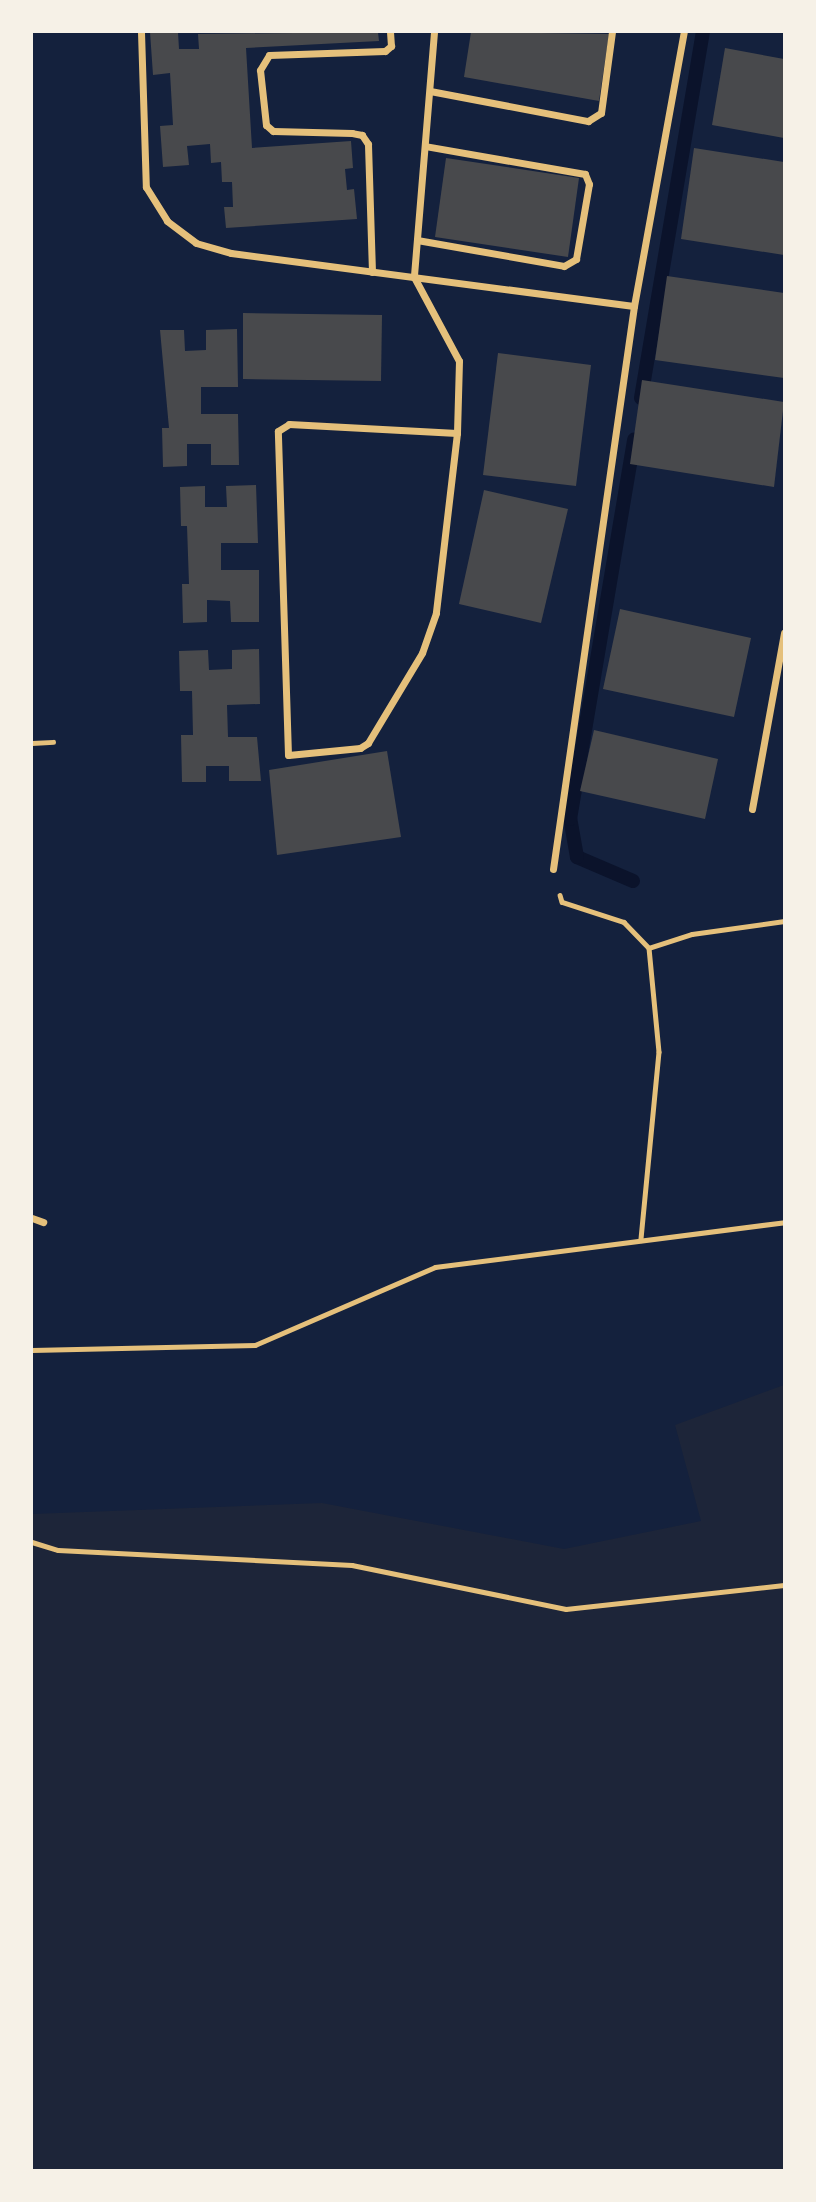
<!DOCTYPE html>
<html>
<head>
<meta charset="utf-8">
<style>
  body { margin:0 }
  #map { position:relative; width:816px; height:2202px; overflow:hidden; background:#14213d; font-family:"Archivo Narrow",sans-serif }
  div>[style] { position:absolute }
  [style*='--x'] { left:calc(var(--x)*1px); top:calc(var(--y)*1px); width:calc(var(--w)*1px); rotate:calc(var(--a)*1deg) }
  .green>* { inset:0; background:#1d2539 }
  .stream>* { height:14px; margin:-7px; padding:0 7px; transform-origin:7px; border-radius:7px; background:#0b132b }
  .building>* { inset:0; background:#48494c }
  .path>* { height:4.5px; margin:-2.25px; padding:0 2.25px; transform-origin:2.25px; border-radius:2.25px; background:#e5c07b }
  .minor>* { height:7px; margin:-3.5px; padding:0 3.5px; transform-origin:3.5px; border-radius:3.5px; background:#e5c07b }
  span { translate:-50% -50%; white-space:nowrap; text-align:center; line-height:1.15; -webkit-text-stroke:7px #f6f1e7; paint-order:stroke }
  .frame { position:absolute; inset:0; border:33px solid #f6f1e7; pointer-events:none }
</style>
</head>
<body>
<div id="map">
  <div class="green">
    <i style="clip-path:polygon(784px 1385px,784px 2170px,32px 2170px,32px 1514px,322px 1503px,564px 1549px,701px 1521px,675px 1425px)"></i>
  </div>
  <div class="stream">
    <i style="--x:641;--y:398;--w:371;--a:-80.4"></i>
    <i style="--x:633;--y:881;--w:61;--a:-156.8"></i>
    <i style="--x:577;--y:857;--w:39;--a:-100"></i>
    <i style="--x:570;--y:819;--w:385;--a:-80.4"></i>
  </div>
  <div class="building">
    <i style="clip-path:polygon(150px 32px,178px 32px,179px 49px,199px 49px,198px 34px,378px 32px,379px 41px,246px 48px,252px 148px,351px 141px,353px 168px,345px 169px,347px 190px,354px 189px,357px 219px,226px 228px,224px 207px,233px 207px,232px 182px,222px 182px,221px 162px,211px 163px,210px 144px,187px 146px,189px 165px,163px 167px,160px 126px,173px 125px,170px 73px,153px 75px)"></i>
    <i style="clip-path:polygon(471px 32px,609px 34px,599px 101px,464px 77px)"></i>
    <i style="clip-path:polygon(725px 48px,784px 59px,784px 138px,712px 125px)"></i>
    <i style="clip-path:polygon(694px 148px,784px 162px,784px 255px,681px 239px)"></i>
    <i style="clip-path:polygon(446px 158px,579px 178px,568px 257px,435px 237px)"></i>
    <i style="clip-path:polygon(667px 276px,784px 293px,784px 378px,655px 360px)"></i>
    <i style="clip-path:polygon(243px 313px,382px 315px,381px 381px,243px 379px)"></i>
    <i style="clip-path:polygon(237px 329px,238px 387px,201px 387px,201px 414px,238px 414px,239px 465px,211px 465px,211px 444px,187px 444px,187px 466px,163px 467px,162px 428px,169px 428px,160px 330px,184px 330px,185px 351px,206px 350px,206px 330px)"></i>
    <i style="clip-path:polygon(498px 353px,591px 365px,576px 486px,483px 475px)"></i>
    <i style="clip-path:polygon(642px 380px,784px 402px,774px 487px,630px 464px)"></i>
    <i style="clip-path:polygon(256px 485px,258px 543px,221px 543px,221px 570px,259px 570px,259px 622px,231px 622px,230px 601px,207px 600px,207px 622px,183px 623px,182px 584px,189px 584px,187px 526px,181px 526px,180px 487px,205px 486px,205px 507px,227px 507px,226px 486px)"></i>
    <i style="clip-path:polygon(484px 490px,568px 509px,541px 623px,459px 604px)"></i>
    <i style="clip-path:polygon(620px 609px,751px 638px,734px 717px,603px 689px)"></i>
    <i style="clip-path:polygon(259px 649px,260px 704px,227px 705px,228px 737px,257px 737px,261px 781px,229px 781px,229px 766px,206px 766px,206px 782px,182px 782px,181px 735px,193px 735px,192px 691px,180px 691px,179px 651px,208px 650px,209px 670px,232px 669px,232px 650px)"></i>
    <i style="clip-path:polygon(594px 730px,718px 759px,705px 819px,580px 791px)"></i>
    <i style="clip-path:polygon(387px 751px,401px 837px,277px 855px,269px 770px)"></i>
  </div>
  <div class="path">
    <i style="--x:32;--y:743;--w:21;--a:-3"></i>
    <i style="--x:560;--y:895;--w:7;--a:74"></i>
    <i style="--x:562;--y:902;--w:65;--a:17.9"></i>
    <i style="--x:624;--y:922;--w:36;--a:46"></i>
    <i style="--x:649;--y:948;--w:104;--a:84.5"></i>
    <i style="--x:659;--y:1052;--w:189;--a:95.5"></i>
    <i style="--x:649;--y:948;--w:45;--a:-18"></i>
    <i style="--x:692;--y:934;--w:93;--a:-8"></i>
    <i style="--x:32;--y:1350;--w:223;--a:-1.3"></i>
    <i style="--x:255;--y:1345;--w:196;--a:-23.4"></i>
    <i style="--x:435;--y:1267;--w:352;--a:-7.3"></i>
    <i style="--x:32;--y:1542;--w:27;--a:17"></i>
    <i style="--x:58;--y:1550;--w:294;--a:2.9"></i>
    <i style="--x:352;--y:1565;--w:218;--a:11.6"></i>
    <i style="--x:566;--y:1609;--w:219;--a:-6.3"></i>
  </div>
  <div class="minor">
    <i style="--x:141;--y:32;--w:155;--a:88.2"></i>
    <i style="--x:146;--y:187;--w:40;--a:58"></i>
    <i style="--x:167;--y:221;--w:36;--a:37"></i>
    <i style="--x:196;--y:243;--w:36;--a:16"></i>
    <i style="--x:231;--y:253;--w:406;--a:7.5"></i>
    <i style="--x:434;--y:32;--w:246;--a:94.7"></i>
    <i style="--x:414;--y:277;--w:95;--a:61.8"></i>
    <i style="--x:459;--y:361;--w:72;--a:91.6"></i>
    <i style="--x:457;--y:433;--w:181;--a:96.7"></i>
    <i style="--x:436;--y:613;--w:42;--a:109.3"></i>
    <i style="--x:422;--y:653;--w:105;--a:121"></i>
    <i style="--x:368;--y:743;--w:9;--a:148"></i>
    <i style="--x:360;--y:748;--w:72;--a:174.4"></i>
    <i style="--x:288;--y:755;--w:324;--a:-91.8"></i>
    <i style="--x:278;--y:431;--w:13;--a:-32"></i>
    <i style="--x:289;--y:424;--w:168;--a:3.1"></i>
    <i style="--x:430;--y:91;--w:161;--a:10.8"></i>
    <i style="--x:588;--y:121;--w:15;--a:-32"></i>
    <i style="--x:601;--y:113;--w:82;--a:-82.3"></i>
    <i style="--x:417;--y:240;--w:149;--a:10"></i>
    <i style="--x:564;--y:266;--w:14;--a:-30"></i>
    <i style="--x:576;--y:259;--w:76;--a:-80.2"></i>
    <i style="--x:589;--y:184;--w:11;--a:-112"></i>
    <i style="--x:585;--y:174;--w:162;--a:-170.1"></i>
    <i style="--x:372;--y:272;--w:128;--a:-91.8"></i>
    <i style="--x:368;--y:144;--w:11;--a:-124"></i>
    <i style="--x:362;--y:135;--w:10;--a:-169"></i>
    <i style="--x:352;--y:133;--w:79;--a:-178.5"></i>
    <i style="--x:273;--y:131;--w:9;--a:-139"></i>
    <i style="--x:266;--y:125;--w:55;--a:-96.2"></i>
    <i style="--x:260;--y:70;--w:17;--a:-59"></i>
    <i style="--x:269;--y:55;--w:116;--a:-2"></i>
    <i style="--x:385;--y:51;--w:8;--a:-40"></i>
    <i style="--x:391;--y:46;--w:14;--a:-94"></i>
    <i style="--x:752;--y:809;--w:179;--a:-79.7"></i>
    <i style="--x:553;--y:869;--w:569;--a:-81.81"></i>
    <i style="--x:634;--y:306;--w:279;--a:-79.7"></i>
    <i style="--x:32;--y:1218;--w:12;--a:20"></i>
  </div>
  <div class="frame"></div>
</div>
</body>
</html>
